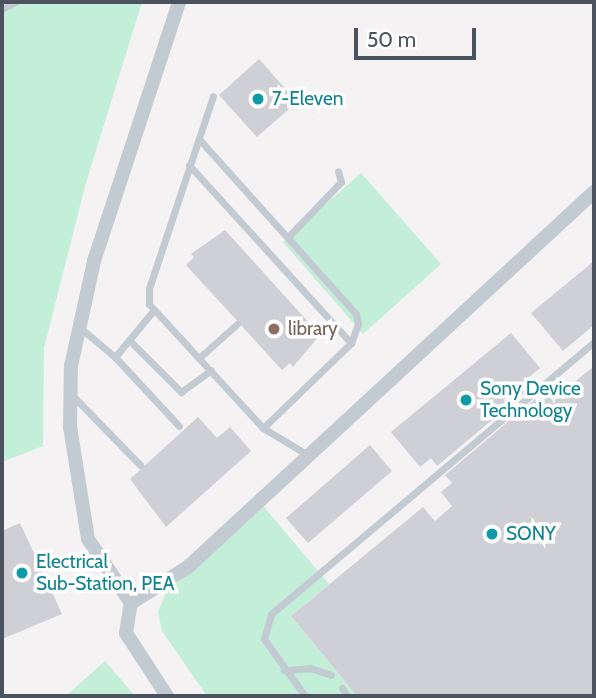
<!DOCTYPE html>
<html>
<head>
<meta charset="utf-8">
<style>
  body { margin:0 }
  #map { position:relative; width:596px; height:698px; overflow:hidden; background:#f4f2f2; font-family:Cabin,sans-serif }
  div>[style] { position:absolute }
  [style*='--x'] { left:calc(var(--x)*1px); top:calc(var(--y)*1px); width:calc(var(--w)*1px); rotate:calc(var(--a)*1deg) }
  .green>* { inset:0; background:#c3eed7 }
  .building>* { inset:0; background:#cfd0d6 }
  .lane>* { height:7px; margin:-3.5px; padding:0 3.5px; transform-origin:3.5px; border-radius:3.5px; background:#c3cbd2 }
  .street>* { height:14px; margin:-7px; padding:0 7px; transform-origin:7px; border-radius:7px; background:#c3cbd2 }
  .dots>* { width:19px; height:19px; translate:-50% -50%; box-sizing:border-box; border:4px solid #fff; border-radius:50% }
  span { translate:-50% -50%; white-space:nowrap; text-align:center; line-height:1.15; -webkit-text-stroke:7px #fff; paint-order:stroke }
  .culture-label { font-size:19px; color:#0d838f }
  .left { translate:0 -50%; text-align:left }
  .education-label { font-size:19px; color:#785e54 }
  .frame { position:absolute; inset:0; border:4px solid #4a535e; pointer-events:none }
  .scale { position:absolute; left:354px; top:28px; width:122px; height:32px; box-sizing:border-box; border:4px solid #4a535e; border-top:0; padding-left:9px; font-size:21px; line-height:24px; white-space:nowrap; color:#4a535e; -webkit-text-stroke:5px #fff; paint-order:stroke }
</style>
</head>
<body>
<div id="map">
  <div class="green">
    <i style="clip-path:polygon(19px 2px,142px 2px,85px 186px,44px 348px,43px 446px,2px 462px,2px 10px)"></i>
    <i style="clip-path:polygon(361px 173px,441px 264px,363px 334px,283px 242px)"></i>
    <i style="clip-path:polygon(264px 507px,329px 584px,291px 616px,357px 696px,207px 696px,162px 631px,158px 612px,166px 592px)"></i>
    <i style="clip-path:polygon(105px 661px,135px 696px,66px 696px)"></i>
  </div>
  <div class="building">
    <i style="clip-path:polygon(259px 59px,297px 102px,257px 137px,219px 95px)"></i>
    <i style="clip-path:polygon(225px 230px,320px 335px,293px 367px,290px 363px,282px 370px,186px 265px,194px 257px,191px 254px)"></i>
    <i style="clip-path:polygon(594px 261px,594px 325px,563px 351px,531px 313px)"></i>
    <i style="clip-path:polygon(511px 333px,540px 368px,522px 383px,528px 390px,437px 466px,431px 458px,420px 467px,391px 432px)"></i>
    <i style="clip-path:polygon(594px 366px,594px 696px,357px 696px,291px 616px,423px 507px,435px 521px,452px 506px,441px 492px,452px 483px,445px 475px,535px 399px,538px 403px,551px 393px,555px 398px)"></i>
    <i style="clip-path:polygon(198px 417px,217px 438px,230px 427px,251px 451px,166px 527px,130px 479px)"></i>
    <i style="clip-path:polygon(370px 445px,392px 471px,308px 543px,286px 518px)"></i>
    <i style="clip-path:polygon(20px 523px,62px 614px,2px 639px,2px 531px)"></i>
  </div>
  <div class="lane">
    <i style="--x:2;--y:9;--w:16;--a:-27"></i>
    <i style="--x:213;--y:96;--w:202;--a:108.4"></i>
    <i style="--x:149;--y:288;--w:16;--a:90"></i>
    <i style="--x:149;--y:304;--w:168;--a:47.4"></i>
    <i style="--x:263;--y:428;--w:52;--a:31"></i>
    <i style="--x:199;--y:139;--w:235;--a:48.1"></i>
    <i style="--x:356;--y:314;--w:10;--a:79"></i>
    <i style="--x:358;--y:324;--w:20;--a:110"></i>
    <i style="--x:351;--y:343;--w:122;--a:136"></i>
    <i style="--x:189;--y:165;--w:241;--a:47.7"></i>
    <i style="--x:288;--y:237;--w:76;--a:-46.1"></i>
    <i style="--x:341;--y:182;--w:11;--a:-105"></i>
    <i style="--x:153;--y:311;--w:60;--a:129.6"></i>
    <i style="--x:115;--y:357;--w:94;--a:47.2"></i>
    <i style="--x:78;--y:326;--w:48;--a:40"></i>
    <i style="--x:129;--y:340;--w:74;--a:45"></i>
    <i style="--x:181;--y:392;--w:37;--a:-36"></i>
    <i style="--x:199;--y:358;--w:51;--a:-41.8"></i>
    <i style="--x:72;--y:395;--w:98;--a:45.8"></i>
    <i style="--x:284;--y:670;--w:26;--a:-4"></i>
    <i style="--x:310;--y:668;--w:22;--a:18"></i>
    <i style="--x:342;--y:688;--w:9;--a:58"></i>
    <i style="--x:305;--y:696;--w:70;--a:-125.7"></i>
    <i style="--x:264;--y:639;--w:26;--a:-74"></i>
    <i style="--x:271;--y:614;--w:422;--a:-40.1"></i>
  </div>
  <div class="street">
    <i style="--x:131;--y:603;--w:67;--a:-32.3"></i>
    <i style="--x:188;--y:567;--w:553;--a:-42.73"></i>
    <i style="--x:167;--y:696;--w:75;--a:-123.1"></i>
    <i style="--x:126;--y:633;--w:30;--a:-81"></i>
    <i style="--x:131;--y:603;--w:77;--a:-123.9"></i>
    <i style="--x:88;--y:539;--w:113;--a:-99.1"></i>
    <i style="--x:70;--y:427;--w:61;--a:-89.1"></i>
    <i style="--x:71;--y:366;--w:107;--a:-77.6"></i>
    <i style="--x:94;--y:261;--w:273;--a:-71.8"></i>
  </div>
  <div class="dots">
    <i style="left:258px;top:99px;background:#0f9aa8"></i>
    <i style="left:274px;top:329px;background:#8d6e63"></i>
    <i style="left:466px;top:400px;background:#0f9aa8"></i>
    <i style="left:492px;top:534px;background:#0f9aa8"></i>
    <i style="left:22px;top:573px;background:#0f9aa8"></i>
  </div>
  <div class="culture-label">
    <span class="left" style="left:272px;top:99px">7-Eleven</span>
    <span class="left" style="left:480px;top:400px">Sony Device<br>Technology</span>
    <span class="left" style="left:506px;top:534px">SONY</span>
    <span class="left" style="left:36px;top:573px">Electrical<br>Sub-Station, PEA</span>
  </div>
  <div class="education-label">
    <span class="left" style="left:288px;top:329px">library</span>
  </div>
  <div class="frame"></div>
  <div class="scale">50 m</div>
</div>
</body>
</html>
